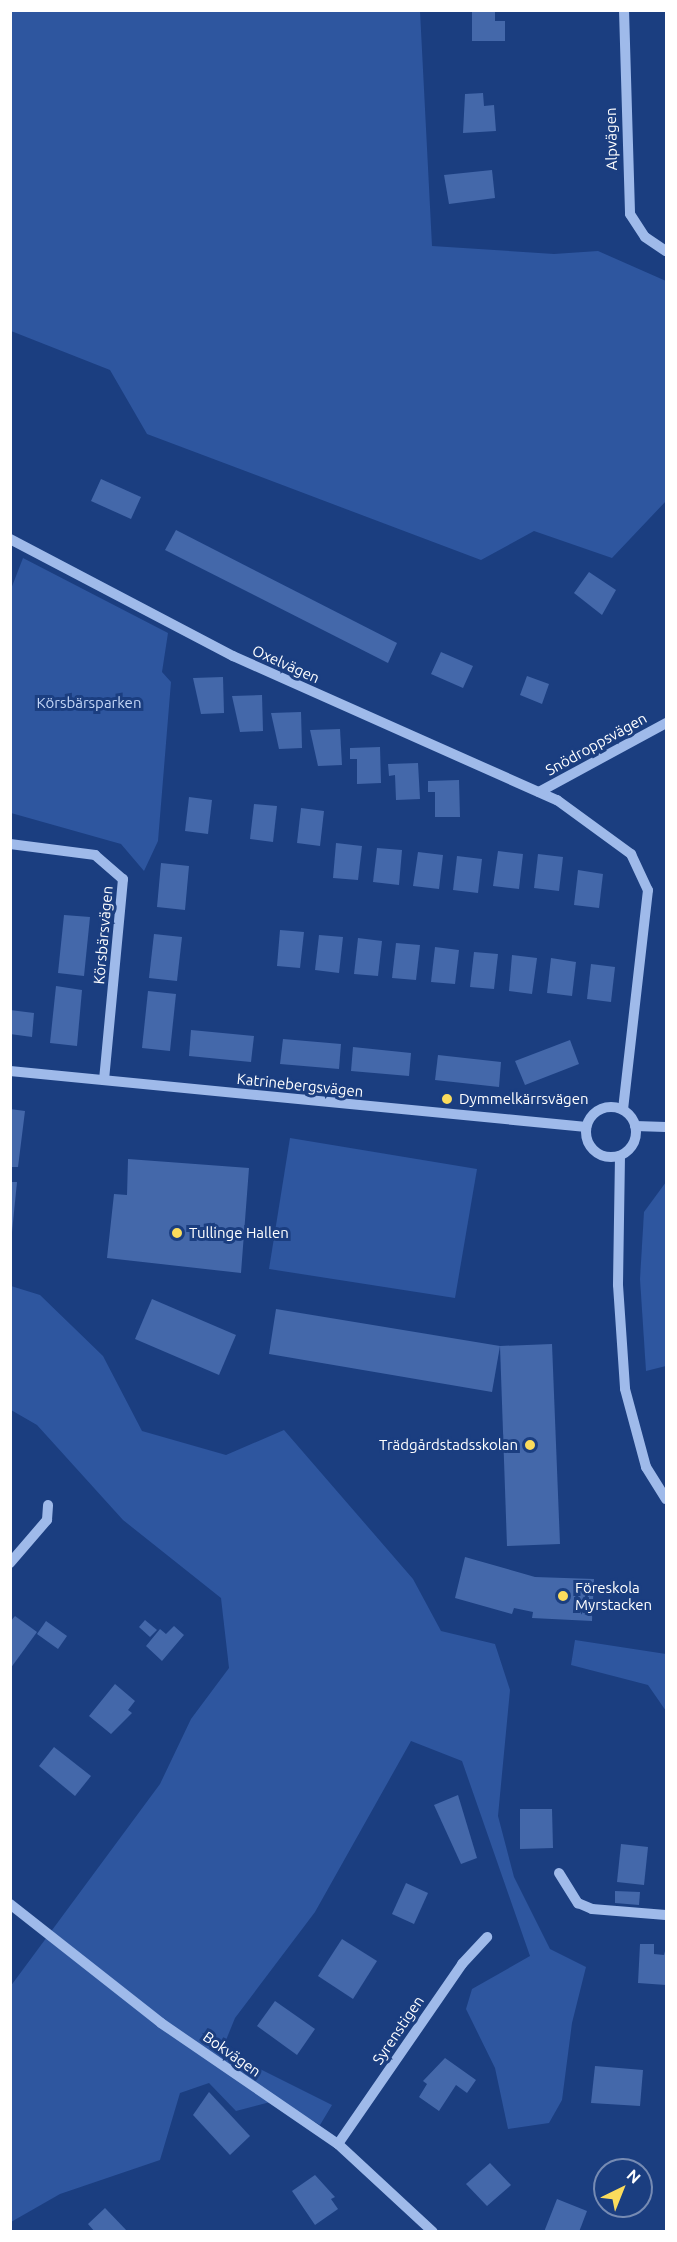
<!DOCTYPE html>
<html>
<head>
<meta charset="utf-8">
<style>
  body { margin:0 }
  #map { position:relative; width:677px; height:2242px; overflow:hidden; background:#1b3e80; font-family:Ubuntu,sans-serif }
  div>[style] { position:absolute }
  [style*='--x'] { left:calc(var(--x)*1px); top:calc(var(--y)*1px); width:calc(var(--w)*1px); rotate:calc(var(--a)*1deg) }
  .green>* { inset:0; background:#2e569f }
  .building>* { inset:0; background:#4468aa }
  .minor>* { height:10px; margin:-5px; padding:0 5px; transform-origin:5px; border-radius:5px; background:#9fbaea }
  .minor>.ring { margin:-5px; padding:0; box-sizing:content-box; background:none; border:10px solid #9fbaea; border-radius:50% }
  .dots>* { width:16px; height:16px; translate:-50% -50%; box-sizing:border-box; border:3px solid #1b3e80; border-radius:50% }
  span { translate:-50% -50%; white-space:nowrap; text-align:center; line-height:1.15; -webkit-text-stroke:6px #1b3e80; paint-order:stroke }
  .street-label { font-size:15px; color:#fff }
  .park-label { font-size:15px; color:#c3d6f7 }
  .poi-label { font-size:15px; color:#fff }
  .left { translate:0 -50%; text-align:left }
  .right { translate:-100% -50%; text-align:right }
  .frame { position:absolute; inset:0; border:12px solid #fff; pointer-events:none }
  .north { position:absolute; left:593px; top:2158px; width:60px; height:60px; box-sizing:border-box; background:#1b3e80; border:2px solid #768bb3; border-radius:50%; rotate:43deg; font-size:16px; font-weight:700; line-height:24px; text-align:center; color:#fff }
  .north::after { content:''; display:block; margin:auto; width:21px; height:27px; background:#fbdc5c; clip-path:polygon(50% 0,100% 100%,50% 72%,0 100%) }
</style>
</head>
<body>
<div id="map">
  <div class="green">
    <i style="clip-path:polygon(10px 11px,420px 11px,432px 246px,554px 254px,598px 251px,666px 281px,666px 501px,612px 558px,534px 531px,481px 560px,147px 434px,110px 370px,11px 331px)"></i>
    <i style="clip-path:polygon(23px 558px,168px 633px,162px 672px,171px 682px,158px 841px,144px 871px,121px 844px,11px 813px,11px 589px)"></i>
    <i style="clip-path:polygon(290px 1138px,477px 1169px,455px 1298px,269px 1269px)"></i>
    <i style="clip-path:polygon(666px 1182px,666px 1366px,646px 1371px,640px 1279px,644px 1212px)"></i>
    <i style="clip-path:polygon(11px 1286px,40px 1295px,103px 1356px,142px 1431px,226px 1455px,284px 1430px,413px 1579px,441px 1631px,495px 1644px,510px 1690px,498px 1816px,514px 1877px,550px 1949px,586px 1967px,572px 2023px,562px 2100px,549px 2123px,508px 2129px,495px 2068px,466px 2009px,472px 1989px,530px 1956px,462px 1761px,411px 1741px,315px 1912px,235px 2018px,222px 2050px,332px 2105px,320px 2125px,278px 2100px,236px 2111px,209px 2083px,180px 2093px,160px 2160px,60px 2194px,11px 2222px,10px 1987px,160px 1784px,191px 1719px,229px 1668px,221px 1598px,123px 1520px,37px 1425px,11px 1410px)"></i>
    <i style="clip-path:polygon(575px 1640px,666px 1654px,666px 1711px,648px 1685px,571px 1665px)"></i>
  </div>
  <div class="building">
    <i style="clip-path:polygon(472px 12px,495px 12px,495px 21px,505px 21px,505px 41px,472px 41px)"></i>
    <i style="clip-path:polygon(483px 93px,484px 106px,494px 105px,496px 131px,463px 133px,465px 94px)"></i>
    <i style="clip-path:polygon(492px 170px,495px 198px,449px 204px,444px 175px)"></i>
    <i style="clip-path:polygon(101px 479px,141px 497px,131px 519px,91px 501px)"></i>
    <i style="clip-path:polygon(176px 530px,397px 643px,388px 663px,165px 550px)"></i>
    <i style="clip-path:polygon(589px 572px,616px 590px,602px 615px,574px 593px)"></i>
    <i style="clip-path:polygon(441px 652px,473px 666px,463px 688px,431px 674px)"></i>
    <i style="clip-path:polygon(527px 676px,549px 684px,542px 704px,520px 695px)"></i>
    <i style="clip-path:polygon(223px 677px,224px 713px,201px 714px,193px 678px)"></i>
    <i style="clip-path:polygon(262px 695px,263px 731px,240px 732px,232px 696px)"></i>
    <i style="clip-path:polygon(301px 712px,302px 748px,279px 749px,271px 713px)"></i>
    <i style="clip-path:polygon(340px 729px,342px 765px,318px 766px,310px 730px)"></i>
    <i style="clip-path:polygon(380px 747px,381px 783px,357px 784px,357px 759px,350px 759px,350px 748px)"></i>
    <i style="clip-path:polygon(418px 763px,420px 799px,396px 800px,395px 775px,389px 776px,388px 764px)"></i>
    <i style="clip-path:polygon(459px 780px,460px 817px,435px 817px,435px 792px,428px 792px,428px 781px)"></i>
    <i style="clip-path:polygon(189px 797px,212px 800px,208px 834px,185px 831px)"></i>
    <i style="clip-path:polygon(254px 804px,277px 806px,273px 842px,250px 839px)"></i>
    <i style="clip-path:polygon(301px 808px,324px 811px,320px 846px,297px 843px)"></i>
    <i style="clip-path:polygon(336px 843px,362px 846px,358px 880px,333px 878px)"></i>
    <i style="clip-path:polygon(377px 848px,402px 850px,399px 885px,373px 882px)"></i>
    <i style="clip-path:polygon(498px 851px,523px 854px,519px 889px,493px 886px)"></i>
    <i style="clip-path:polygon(418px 852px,443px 855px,439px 889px,413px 886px)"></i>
    <i style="clip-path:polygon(538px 854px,563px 857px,559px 891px,534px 888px)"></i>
    <i style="clip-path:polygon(457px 856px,482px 859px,478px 893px,453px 890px)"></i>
    <i style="clip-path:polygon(161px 863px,189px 866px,185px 910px,157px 907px)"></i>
    <i style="clip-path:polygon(578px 870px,603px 874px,599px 908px,574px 905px)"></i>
    <i style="clip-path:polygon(64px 915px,90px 917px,84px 976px,58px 973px)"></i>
    <i style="clip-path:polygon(280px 930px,304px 932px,300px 968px,277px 966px)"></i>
    <i style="clip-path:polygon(154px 934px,182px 937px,177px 981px,149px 978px)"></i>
    <i style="clip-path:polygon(319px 935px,343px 937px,339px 973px,315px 970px)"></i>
    <i style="clip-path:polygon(358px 938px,382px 941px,378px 976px,354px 974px)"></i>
    <i style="clip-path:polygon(396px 943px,420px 945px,416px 980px,392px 978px)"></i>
    <i style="clip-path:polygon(435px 947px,459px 950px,455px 984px,431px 982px)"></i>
    <i style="clip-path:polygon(474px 952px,498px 954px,494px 989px,470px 987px)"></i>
    <i style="clip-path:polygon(512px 955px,537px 958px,532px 994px,509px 991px)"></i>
    <i style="clip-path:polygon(551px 958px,576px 962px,572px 996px,547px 993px)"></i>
    <i style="clip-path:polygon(591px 964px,615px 967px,611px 1002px,587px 999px)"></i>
    <i style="clip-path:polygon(56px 986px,82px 990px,77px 1046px,50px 1043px)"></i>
    <i style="clip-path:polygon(148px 991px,176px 994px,170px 1051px,142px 1048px)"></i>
    <i style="clip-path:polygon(10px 1010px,34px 1013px,32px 1037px,10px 1034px)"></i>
    <i style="clip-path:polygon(191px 1030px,254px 1036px,251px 1062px,189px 1056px)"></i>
    <i style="clip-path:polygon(283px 1039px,341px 1044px,339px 1069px,280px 1064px)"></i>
    <i style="clip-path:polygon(570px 1040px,579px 1064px,525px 1085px,515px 1061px)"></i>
    <i style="clip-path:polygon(353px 1047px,411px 1053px,409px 1076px,351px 1071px)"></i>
    <i style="clip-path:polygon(438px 1055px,501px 1062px,499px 1087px,435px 1080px)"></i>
    <i style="clip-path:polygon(10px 1109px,25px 1111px,18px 1167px,10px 1167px)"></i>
    <i style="clip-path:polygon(128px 1159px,249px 1168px,241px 1273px,107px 1258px,114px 1194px,127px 1195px)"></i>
    <i style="clip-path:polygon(10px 1182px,17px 1182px,12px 1232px,10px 1232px)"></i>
    <i style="clip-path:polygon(152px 1299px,236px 1335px,219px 1375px,135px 1339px)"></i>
    <i style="clip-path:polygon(276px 1309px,500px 1346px,492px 1392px,269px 1354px)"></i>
    <i style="clip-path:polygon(552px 1344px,560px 1544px,507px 1546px,500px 1346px)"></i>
    <i style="clip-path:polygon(465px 1557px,535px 1577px,594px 1579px,592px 1621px,532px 1618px,533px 1612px,514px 1608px,512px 1614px,455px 1598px)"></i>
    <i style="clip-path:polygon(15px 1616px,37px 1632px,10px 1669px,10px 1622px)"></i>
    <i style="clip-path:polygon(145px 1620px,157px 1630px,150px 1637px,139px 1627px)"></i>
    <i style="clip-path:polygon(46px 1621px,67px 1636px,58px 1649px,37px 1634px)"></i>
    <i style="clip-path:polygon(174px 1626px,184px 1635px,162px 1661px,146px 1646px,160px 1629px,166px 1634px)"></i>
    <i style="clip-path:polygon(115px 1684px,135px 1701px,128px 1710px,132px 1713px,111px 1734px,89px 1716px)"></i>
    <i style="clip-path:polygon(54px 1747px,91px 1776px,75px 1796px,39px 1766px)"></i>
    <i style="clip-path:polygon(458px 1795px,477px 1858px,461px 1864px,434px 1805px)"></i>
    <i style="clip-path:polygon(520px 1809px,552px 1809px,553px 1848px,520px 1849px)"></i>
    <i style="clip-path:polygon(621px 1844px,648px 1847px,644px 1885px,617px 1882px)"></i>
    <i style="clip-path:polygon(406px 1883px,428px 1893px,414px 1924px,392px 1914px)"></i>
    <i style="clip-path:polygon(615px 1891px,640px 1892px,639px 1905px,615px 1903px)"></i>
    <i style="clip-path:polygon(342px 1939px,377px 1961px,353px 1999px,318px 1976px)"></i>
    <i style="clip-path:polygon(640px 1944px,654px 1944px,654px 1954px,664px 1955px,666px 1947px,666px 1985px,638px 1983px)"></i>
    <i style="clip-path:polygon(275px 2001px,315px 2029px,297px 2055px,257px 2026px)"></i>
    <i style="clip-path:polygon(445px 2058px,476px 2080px,467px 2093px,456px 2085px,439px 2111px,419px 2097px,427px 2084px,423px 2081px)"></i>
    <i style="clip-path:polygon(595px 2066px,643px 2070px,640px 2106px,591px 2103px)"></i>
    <i style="clip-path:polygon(209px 2092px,250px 2136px,230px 2155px,193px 2115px)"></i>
    <i style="clip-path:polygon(490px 2163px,511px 2185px,487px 2206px,466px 2184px)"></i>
    <i style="clip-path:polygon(315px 2175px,335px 2197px,331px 2199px,338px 2209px,315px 2225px,292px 2191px)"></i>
    <i style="clip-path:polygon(557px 2199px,587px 2211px,579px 2232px,544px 2232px)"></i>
    <i style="clip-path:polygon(105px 2208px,128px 2232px,95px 2232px,88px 2224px)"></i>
  </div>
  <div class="minor">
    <i style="--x:624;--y:10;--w:204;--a:88.3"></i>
    <i style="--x:630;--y:214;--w:27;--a:57"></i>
    <i style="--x:645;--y:237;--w:25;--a:34"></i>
    <i style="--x:10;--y:539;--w:252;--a:27.7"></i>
    <i style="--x:233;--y:656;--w:355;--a:24"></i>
    <i style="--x:557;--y:800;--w:92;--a:36.1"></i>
    <i style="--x:631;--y:854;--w:40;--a:65"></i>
    <i style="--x:648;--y:890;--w:221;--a:96.5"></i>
    <i style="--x:539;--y:792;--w:145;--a:-28.5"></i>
    <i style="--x:10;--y:844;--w:86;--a:7.4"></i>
    <i style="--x:95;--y:855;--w:37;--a:41"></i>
    <i style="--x:123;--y:879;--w:202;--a:95.4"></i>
    <i style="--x:10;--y:1071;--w:579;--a:5.55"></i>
    <i class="ring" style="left:586px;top:1107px;width:40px;height:40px"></i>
    <i style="--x:635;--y:1126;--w:31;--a:2"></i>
    <i style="--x:620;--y:1156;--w:129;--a:90.9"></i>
    <i style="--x:618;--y:1285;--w:104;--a:86.1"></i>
    <i style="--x:625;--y:1389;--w:81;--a:74.9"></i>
    <i style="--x:646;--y:1467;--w:38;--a:58"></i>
    <i style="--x:10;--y:1563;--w:57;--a:-49.3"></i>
    <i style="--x:47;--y:1520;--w:15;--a:-86"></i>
    <i style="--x:559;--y:1873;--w:36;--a:58"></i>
    <i style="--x:578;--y:1903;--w:15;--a:23"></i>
    <i style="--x:592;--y:1909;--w:74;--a:4.6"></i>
    <i style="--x:10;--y:1904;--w:192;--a:38.2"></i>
    <i style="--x:161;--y:2023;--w:214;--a:34.4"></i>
    <i style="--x:338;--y:2144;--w:129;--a:42.8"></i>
    <i style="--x:338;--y:2144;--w:219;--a:-55.4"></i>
    <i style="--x:462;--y:1964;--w:37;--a:-47"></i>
  </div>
  <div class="dots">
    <i style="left:447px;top:1099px;background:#fbdc5c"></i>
    <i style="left:177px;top:1233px;background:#fbdc5c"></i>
    <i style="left:530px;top:1445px;background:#fbdc5c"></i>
    <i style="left:563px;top:1596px;background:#fbdc5c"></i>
  </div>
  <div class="street-label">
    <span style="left:611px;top:139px;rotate:-91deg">Alpvägen</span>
    <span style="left:286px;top:664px;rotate:24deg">Oxelvägen</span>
    <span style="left:596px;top:744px;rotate:-29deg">Snödroppsvägen</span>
    <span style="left:103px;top:935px;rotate:-85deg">Körsbärsvägen</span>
    <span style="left:300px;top:1085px;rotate:6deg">Katrinebergsvägen</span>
    <span style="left:398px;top:2030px;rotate:-56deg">Syrenstigen</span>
    <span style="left:232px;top:2054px;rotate:35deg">Bokvägen</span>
  </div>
  <div class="park-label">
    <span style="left:89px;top:703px">Körsbärsparken</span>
  </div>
  <div class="poi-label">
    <span class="left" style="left:459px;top:1099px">Dymmelkärrsvägen</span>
    <span class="left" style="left:189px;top:1233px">Tullinge Hallen</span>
    <span class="right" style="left:518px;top:1445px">Trädgårdstadsskolan</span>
    <span class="left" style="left:575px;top:1596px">Föreskola<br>Myrstacken</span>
  </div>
  <div class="frame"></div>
  <div class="north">N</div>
</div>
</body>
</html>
